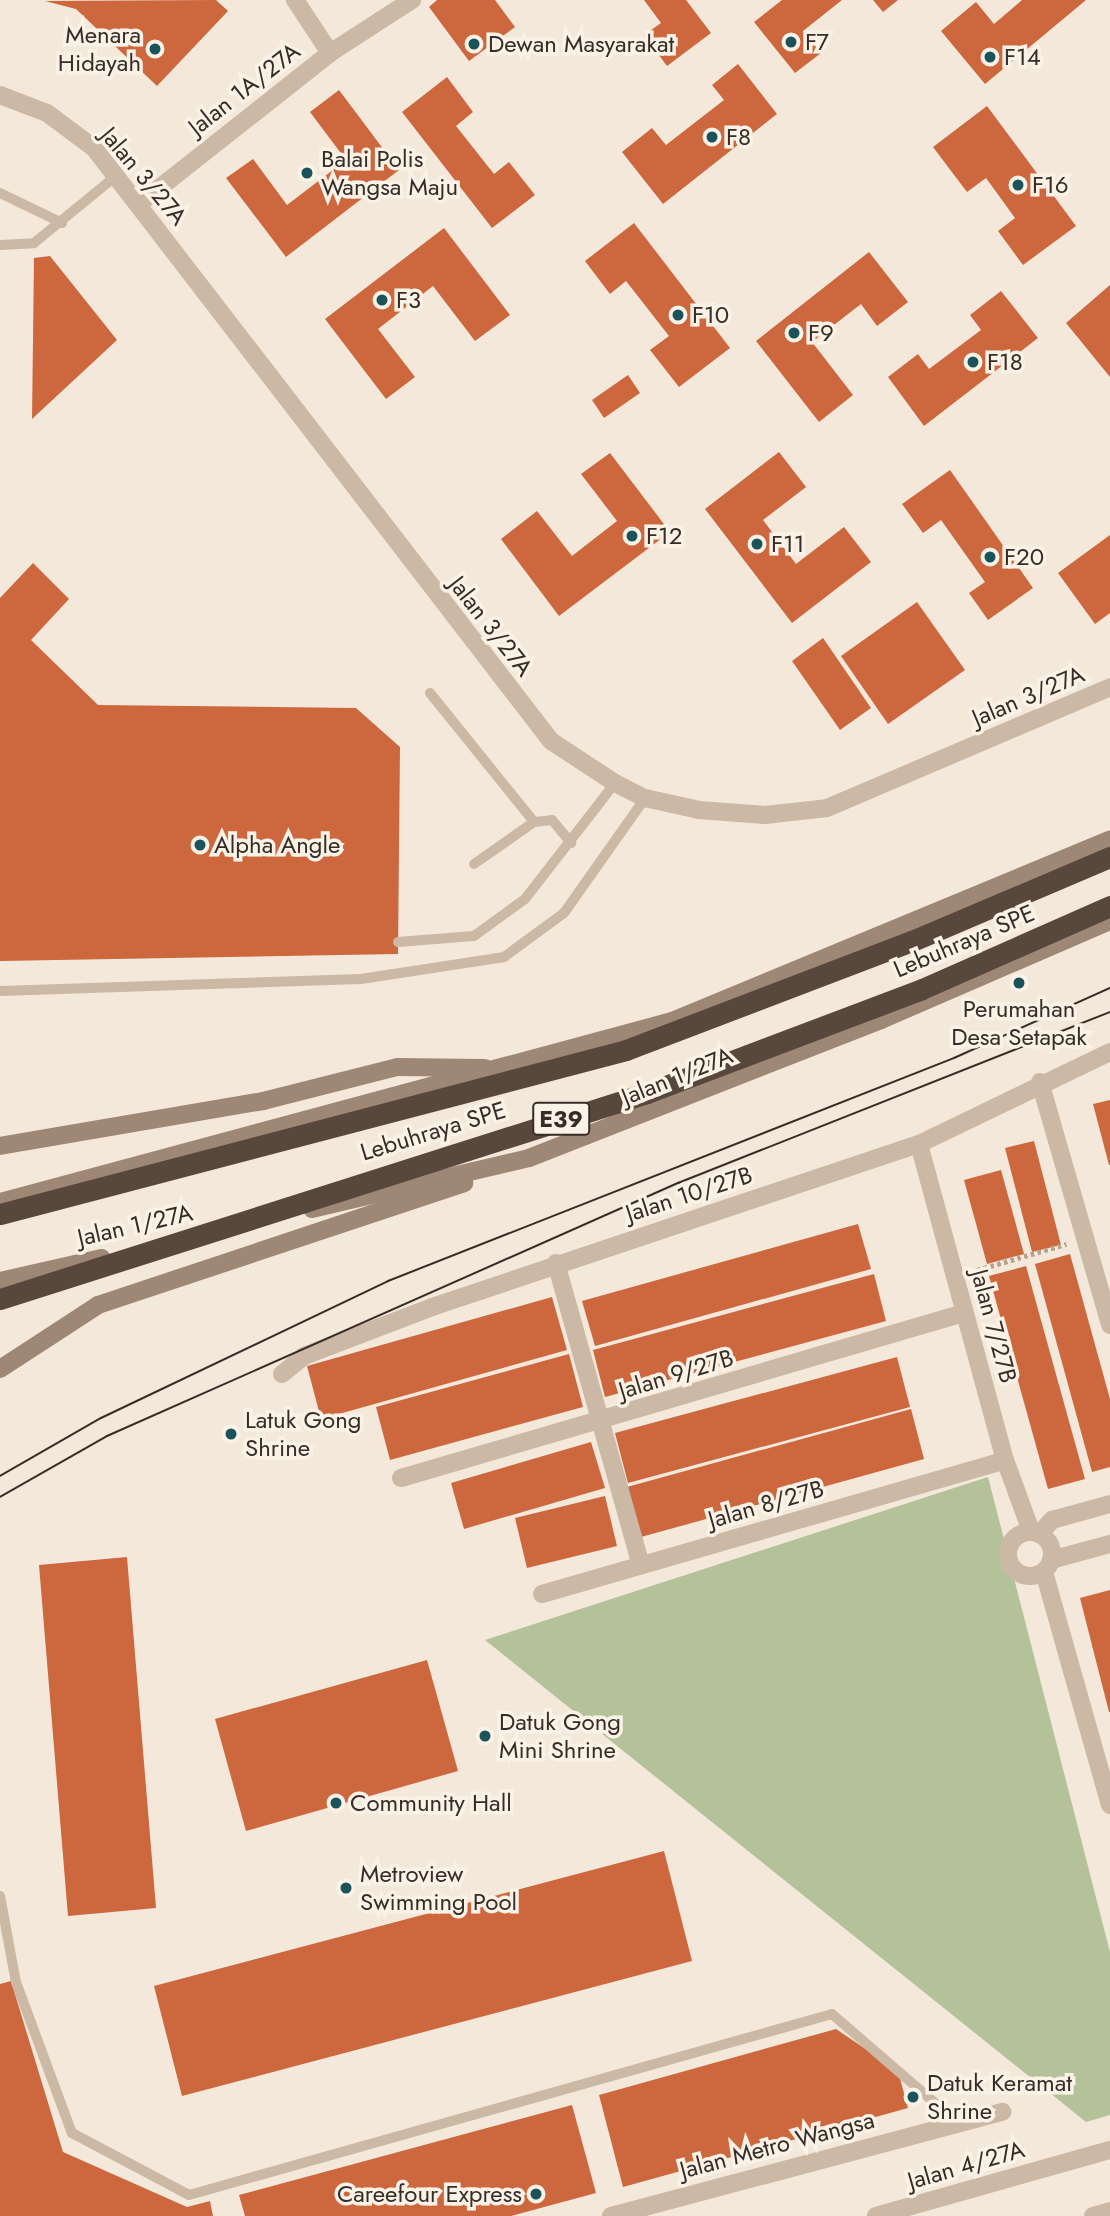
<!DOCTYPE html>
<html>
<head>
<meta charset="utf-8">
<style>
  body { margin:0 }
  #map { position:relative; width:1110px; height:2216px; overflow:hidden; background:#f3e8da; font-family:Jost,sans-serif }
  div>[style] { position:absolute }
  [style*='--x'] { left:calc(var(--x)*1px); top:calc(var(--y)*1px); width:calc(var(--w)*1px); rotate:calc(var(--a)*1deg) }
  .green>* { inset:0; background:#b3c299 }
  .building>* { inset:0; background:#cc673e }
  .path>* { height:4.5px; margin-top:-2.25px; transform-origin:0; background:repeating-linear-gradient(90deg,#b7a28f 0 3.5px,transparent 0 7px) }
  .service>* { height:10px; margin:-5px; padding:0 5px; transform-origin:5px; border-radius:5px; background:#cbb8a5 }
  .minor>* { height:18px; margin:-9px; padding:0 9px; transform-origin:9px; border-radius:9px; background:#cbb8a5 }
  .minor>.ring { margin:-9px; padding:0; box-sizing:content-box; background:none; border:18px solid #cbb8a5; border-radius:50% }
  .tertiary>* { height:18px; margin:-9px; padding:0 9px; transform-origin:9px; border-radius:9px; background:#cbb8a5 }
  .secondary>* { height:18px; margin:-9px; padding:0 9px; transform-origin:9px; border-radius:9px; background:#9f8776 }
  .motorway>* { height:21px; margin:-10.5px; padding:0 10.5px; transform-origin:10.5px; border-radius:10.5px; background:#58473d }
  .tram>* { height:2px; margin:-1px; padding:0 1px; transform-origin:1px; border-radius:1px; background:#372c27 }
  .dots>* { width:19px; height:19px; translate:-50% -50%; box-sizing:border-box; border:4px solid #faf2e6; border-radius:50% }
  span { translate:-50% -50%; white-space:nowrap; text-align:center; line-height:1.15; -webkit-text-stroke:7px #faf2e6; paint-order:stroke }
  .shield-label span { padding:2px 5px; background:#faf2e6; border:2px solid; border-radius:5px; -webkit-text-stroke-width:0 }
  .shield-label { font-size:23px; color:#372c27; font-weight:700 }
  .poi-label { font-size:24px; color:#372c27 }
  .right { translate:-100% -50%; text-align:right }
  .left { translate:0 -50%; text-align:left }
  .street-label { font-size:24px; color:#372c27 }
</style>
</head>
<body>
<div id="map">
  <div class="green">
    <i style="clip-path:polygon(988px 1477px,1110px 1952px,1110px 2115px,1086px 2122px,485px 1640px)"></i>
  </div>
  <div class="building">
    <i style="clip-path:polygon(216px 0,228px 11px,157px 86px,76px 9px,45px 1px)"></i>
    <i style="clip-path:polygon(437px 0,495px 0,515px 27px,469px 61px,429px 7px)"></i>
    <i style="clip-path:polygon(644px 0,686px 0,711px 33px,667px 66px,644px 35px,661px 23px)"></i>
    <i style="clip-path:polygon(782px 0,842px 0,803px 31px,821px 53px,795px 73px,754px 22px)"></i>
    <i style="clip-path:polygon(873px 0,898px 0,883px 12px)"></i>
    <i style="clip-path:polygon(1022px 0,1086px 0,985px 84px,941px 31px,976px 2px,994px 24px)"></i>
    <i style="clip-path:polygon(738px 64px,777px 114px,663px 204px,622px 152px,652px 128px,666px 145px,724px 100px,712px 85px)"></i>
    <i style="clip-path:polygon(447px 77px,473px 112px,456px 126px,494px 174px,509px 162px,535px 195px,492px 228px,402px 112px)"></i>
    <i style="clip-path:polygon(339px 90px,399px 170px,286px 257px,226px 178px,253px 159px,287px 205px,346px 160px,310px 112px)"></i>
    <i style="clip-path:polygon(987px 106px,1076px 226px,1023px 265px,998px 231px,1015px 218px,986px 178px,967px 192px,933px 147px)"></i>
    <i style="clip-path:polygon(634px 223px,730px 348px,679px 387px,650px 350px,669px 336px,626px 281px,610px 294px,585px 261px)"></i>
    <i style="clip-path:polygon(444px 228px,510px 315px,475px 341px,433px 286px,378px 329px,415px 377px,386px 399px,325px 319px)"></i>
    <i style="clip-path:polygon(869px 252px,908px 302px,877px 326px,861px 304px,812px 342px,853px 395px,819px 422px,756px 341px)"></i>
    <i style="clip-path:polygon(50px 256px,117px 340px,32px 419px,34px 258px)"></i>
    <i style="clip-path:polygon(1110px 285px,1110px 377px,1066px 323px)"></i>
    <i style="clip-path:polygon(1001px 291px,1038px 338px,924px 426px,888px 377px,918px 354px,929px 369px,981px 330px,970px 315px)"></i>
    <i style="clip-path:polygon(628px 375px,640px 393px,604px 418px,592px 400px)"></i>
    <i style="clip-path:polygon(779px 452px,806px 487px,763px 520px,796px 564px,844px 527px,871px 562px,792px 623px,705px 509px)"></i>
    <i style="clip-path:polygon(610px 453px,670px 532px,559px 616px,501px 539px,537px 511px,572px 556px,617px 521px,581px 474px)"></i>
    <i style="clip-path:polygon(950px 470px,1033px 588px,988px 620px,969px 593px,985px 582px,941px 520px,923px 533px,902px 504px)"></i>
    <i style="clip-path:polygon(1110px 535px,1110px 613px,1095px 624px,1058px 573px)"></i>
    <i style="clip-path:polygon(33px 563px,69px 599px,31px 640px,98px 705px,356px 708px,400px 747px,398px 954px,0 961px,0 598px)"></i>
    <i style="clip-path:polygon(917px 602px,965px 670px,888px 724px,841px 656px)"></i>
    <i style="clip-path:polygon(823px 638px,871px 708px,840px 730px,792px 661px)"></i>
    <i style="clip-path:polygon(1110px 1100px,1110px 1165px,1109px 1165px,1093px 1104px)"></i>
    <i style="clip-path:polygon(1034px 1141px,1061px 1245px,1032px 1252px,1005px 1148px)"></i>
    <i style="clip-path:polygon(1001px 1170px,1024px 1254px,987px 1264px,964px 1180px)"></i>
    <i style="clip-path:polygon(858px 1224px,871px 1269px,595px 1346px,582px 1301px)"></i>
    <i style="clip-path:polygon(1070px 1254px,1110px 1399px,1110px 1467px,1092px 1472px,1035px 1264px)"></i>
    <i style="clip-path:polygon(1026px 1266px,1085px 1479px,1048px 1489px,989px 1276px)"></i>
    <i style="clip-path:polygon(874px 1274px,886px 1321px,605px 1397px,593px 1350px)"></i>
    <i style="clip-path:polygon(552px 1297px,567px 1350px,321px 1419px,307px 1366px)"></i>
    <i style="clip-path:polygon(569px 1354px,583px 1407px,390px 1460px,376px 1407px)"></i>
    <i style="clip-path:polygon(897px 1357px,910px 1407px,628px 1483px,615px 1433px)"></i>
    <i style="clip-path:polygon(911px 1409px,924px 1459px,641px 1537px,627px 1487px)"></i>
    <i style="clip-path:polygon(591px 1442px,605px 1488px,464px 1529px,451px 1483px)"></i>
    <i style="clip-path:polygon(605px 1496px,617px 1546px,527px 1568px,515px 1518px)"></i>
    <i style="clip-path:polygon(127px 1557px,156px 1908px,68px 1916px,39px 1565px)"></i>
    <i style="clip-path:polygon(1110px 1590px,1110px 1712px,1109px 1712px,1080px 1598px)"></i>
    <i style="clip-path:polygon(427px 1660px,458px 1771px,246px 1831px,215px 1719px)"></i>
    <i style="clip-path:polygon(664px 1851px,692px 1961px,182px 2096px,154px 1986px)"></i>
    <i style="clip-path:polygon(11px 1981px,63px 2152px,187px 2207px,210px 2201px,213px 2216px,0 2216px,0 1984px)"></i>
    <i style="clip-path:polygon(836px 2029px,898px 2071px,908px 2108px,623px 2187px,599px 2095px)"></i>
    <i style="clip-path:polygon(572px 2105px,596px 2193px,511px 2216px,245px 2216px,239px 2195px)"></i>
  </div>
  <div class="path">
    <i style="--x:977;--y:1270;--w:93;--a:-16.3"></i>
  </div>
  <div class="service">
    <i style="--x:0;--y:193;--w:69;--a:25.8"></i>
    <i style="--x:0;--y:245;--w:34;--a:-3"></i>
    <i style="--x:34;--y:243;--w:106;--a:-39.3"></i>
    <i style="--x:430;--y:693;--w:166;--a:51.1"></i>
    <i style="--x:474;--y:864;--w:73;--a:-35"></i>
    <i style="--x:534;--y:822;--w:18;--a:-6"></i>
    <i style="--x:552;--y:820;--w:30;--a:50"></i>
    <i style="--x:398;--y:942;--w:76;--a:-4.5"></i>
    <i style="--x:474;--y:936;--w:63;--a:-36"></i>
    <i style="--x:525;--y:899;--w:147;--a:-52.2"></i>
    <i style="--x:0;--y:991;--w:361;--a:-1.9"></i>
    <i style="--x:361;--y:979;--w:145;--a:-8.7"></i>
    <i style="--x:504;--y:957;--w:74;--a:-36.3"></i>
    <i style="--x:564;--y:913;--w:141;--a:-54.8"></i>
    <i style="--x:0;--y:1896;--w:87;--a:79.5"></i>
    <i style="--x:16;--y:1982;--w:161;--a:69.7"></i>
    <i style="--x:72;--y:2133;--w:132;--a:27.9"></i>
    <i style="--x:189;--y:2195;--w:668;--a:-15.72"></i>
    <i style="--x:832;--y:2014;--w:164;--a:40.8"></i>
  </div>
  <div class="minor">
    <i style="--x:330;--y:53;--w:98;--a:-32.9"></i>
    <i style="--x:139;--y:204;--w:243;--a:-38.3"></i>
    <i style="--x:330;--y:53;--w:64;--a:-123.4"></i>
    <i style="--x:1040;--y:1082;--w:253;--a:73.9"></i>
    <i style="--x:919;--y:1144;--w:327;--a:74.8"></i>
    <i style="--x:1005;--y:1460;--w:76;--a:69.9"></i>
    <i style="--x:556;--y:1263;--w:314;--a:74.3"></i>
    <i style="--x:282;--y:1374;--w:28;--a:-39"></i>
    <i style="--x:304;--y:1356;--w:137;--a:-20.9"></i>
    <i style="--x:432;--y:1307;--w:514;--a:-18.51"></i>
    <i style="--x:919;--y:1144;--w:212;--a:-25.7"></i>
    <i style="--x:401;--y:1478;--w:587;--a:-16.33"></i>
    <i class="ring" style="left:1008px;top:1532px;width:26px;height:26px"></i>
    <i style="--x:1040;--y:1533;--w:18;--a:-47"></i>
    <i style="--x:1052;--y:1520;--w:60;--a:-15.4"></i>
    <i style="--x:1051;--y:1560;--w:61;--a:-15.2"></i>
    <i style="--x:1044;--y:1572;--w:242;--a:74.2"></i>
    <i style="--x:542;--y:1594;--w:482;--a:-16.1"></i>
    <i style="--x:611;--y:2216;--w:405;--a:-14.9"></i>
  </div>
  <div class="tertiary">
    <i style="--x:0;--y:95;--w:50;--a:21"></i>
    <i style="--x:47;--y:113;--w:59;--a:36.7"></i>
    <i style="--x:94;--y:148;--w:749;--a:52.38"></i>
    <i style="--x:551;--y:741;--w:77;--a:33.3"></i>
    <i style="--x:615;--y:783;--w:34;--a:27"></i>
    <i style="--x:645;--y:798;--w:55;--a:12.5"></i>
    <i style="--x:699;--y:810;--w:66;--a:4.3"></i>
    <i style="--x:765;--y:815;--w:62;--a:-6.4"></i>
    <i style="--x:827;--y:808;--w:308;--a:-23.1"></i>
    <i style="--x:876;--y:2216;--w:243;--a:-15.8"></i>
    <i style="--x:1093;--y:2216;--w:18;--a:-16"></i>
  </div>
  <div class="secondary">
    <i style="--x:0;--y:1146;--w:267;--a:-9.7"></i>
    <i style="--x:263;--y:1101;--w:138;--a:-14.2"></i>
    <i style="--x:397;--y:1067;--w:88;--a:0.7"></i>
    <i style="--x:0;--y:1202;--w:696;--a:-15.07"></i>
    <i style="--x:672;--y:1021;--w:474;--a:-22.5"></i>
    <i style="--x:312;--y:1209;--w:223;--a:-13.2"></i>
    <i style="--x:529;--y:1158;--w:378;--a:-21.4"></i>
    <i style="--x:881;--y:1020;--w:249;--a:-23.4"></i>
    <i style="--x:0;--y:1281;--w:104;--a:-12.8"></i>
    <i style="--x:0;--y:1369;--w:117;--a:-33.1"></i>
    <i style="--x:98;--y:1305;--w:386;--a:-18.4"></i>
  </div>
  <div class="motorway">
    <i style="--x:0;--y:1214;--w:647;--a:-14.68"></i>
    <i style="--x:626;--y:1050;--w:306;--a:-20.9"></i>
    <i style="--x:912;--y:941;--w:215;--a:-23"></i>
    <i style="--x:0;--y:1299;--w:679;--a:-17.66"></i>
    <i style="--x:647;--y:1093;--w:294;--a:-20.7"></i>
    <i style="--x:922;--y:989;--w:206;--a:-23.8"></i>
  </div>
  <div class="tram">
    <i style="--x:0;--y:1476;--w:116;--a:-29.9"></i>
    <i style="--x:101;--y:1418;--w:318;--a:-25.5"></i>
    <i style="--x:388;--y:1281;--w:608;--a:-21.5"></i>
    <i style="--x:954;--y:1058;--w:171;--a:-24.2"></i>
    <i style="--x:0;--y:1497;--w:123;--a:-29.7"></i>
    <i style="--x:107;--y:1436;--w:625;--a:-23.9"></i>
    <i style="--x:678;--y:1183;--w:465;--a:-21.6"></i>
  </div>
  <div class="dots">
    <i style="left:791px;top:42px;background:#1a535a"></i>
    <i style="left:474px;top:44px;background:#1a535a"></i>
    <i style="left:155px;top:49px;background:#1a535a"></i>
    <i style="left:990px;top:57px;background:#1a535a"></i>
    <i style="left:712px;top:137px;background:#1a535a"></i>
    <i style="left:307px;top:173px;background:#1a535a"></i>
    <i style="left:1018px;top:185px;background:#1a535a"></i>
    <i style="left:382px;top:300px;background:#1a535a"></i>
    <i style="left:678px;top:315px;background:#1a535a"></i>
    <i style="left:794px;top:333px;background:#1a535a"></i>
    <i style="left:973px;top:362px;background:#1a535a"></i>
    <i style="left:632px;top:536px;background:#1a535a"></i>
    <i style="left:757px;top:544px;background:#1a535a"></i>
    <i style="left:990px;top:557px;background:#1a535a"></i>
    <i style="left:200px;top:845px;background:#1a535a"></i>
    <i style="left:1019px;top:983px;background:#1a535a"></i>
    <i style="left:231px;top:1434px;background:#1a535a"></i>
    <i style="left:485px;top:1736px;background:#1a535a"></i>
    <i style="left:336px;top:1803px;background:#1a535a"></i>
    <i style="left:346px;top:1888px;background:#1a535a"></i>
    <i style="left:913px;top:2097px;background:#1a535a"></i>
    <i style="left:536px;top:2194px;background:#1a535a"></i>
  </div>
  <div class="shield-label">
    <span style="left:561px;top:1119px">E39</span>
  </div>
  <div class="poi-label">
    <span class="right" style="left:141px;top:49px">Menara<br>Hidayah</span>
    <span class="left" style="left:805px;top:42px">F7</span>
    <span class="left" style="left:488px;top:44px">Dewan Masyarakat</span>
    <span class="left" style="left:1004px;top:57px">F14</span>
    <span class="left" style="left:726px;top:137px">F8</span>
    <span class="left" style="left:321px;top:173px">Balai Polis<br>Wangsa Maju</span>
    <span class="left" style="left:1032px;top:185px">F16</span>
    <span class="left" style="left:396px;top:300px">F3</span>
    <span class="left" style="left:692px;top:315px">F10</span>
    <span class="left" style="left:808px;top:333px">F9</span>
    <span class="left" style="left:987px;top:362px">F18</span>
    <span class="left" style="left:646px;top:536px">F12</span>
    <span class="left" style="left:771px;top:544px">F11</span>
    <span class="left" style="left:1004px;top:557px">F20</span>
    <span class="left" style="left:214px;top:845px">Alpha Angle</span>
    <span style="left:1019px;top:1023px">Perumahan<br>Desa Setapak</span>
    <span class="left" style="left:245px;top:1434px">Latuk Gong<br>Shrine</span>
    <span class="left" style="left:499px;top:1736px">Datuk Gong<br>Mini Shrine</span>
    <span class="left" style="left:350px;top:1803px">Community Hall</span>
    <span class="left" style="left:360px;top:1888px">Metroview<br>Swimming Pool</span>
    <span class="left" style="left:927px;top:2097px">Datuk Keramat<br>Shrine</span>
    <span class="right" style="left:522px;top:2194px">Careefour Express</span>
  </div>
  <div class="street-label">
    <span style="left:244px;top:89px;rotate:-38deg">Jalan 1A/27A</span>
    <span style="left:144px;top:176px;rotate:50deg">Jalan 3/27A</span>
    <span style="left:491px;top:626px;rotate:52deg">Jalan 3/27A</span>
    <span style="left:1028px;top:696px;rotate:-23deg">Jalan 3/27A</span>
    <span style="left:964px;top:941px;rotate:-23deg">Lebuhraya SPE</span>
    <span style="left:677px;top:1076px;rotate:-22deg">Jalan 1/27A</span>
    <span style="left:433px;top:1131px;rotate:-17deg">Lebuhraya SPE</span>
    <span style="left:689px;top:1194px;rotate:-18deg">Jalan 10/27B</span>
    <span style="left:135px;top:1225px;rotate:-13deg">Jalan 1/27A</span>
    <span style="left:994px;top:1326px;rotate:75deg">Jalan 7/27B</span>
    <span style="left:676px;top:1374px;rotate:-17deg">Jalan 9/27B</span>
    <span style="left:766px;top:1504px;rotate:-16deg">Jalan 8/27B</span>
    <span style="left:777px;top:2145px;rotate:-15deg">Jalan Metro Wangsa</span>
    <span style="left:966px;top:2165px;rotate:-16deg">Jalan 4/27A</span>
  </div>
</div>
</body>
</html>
